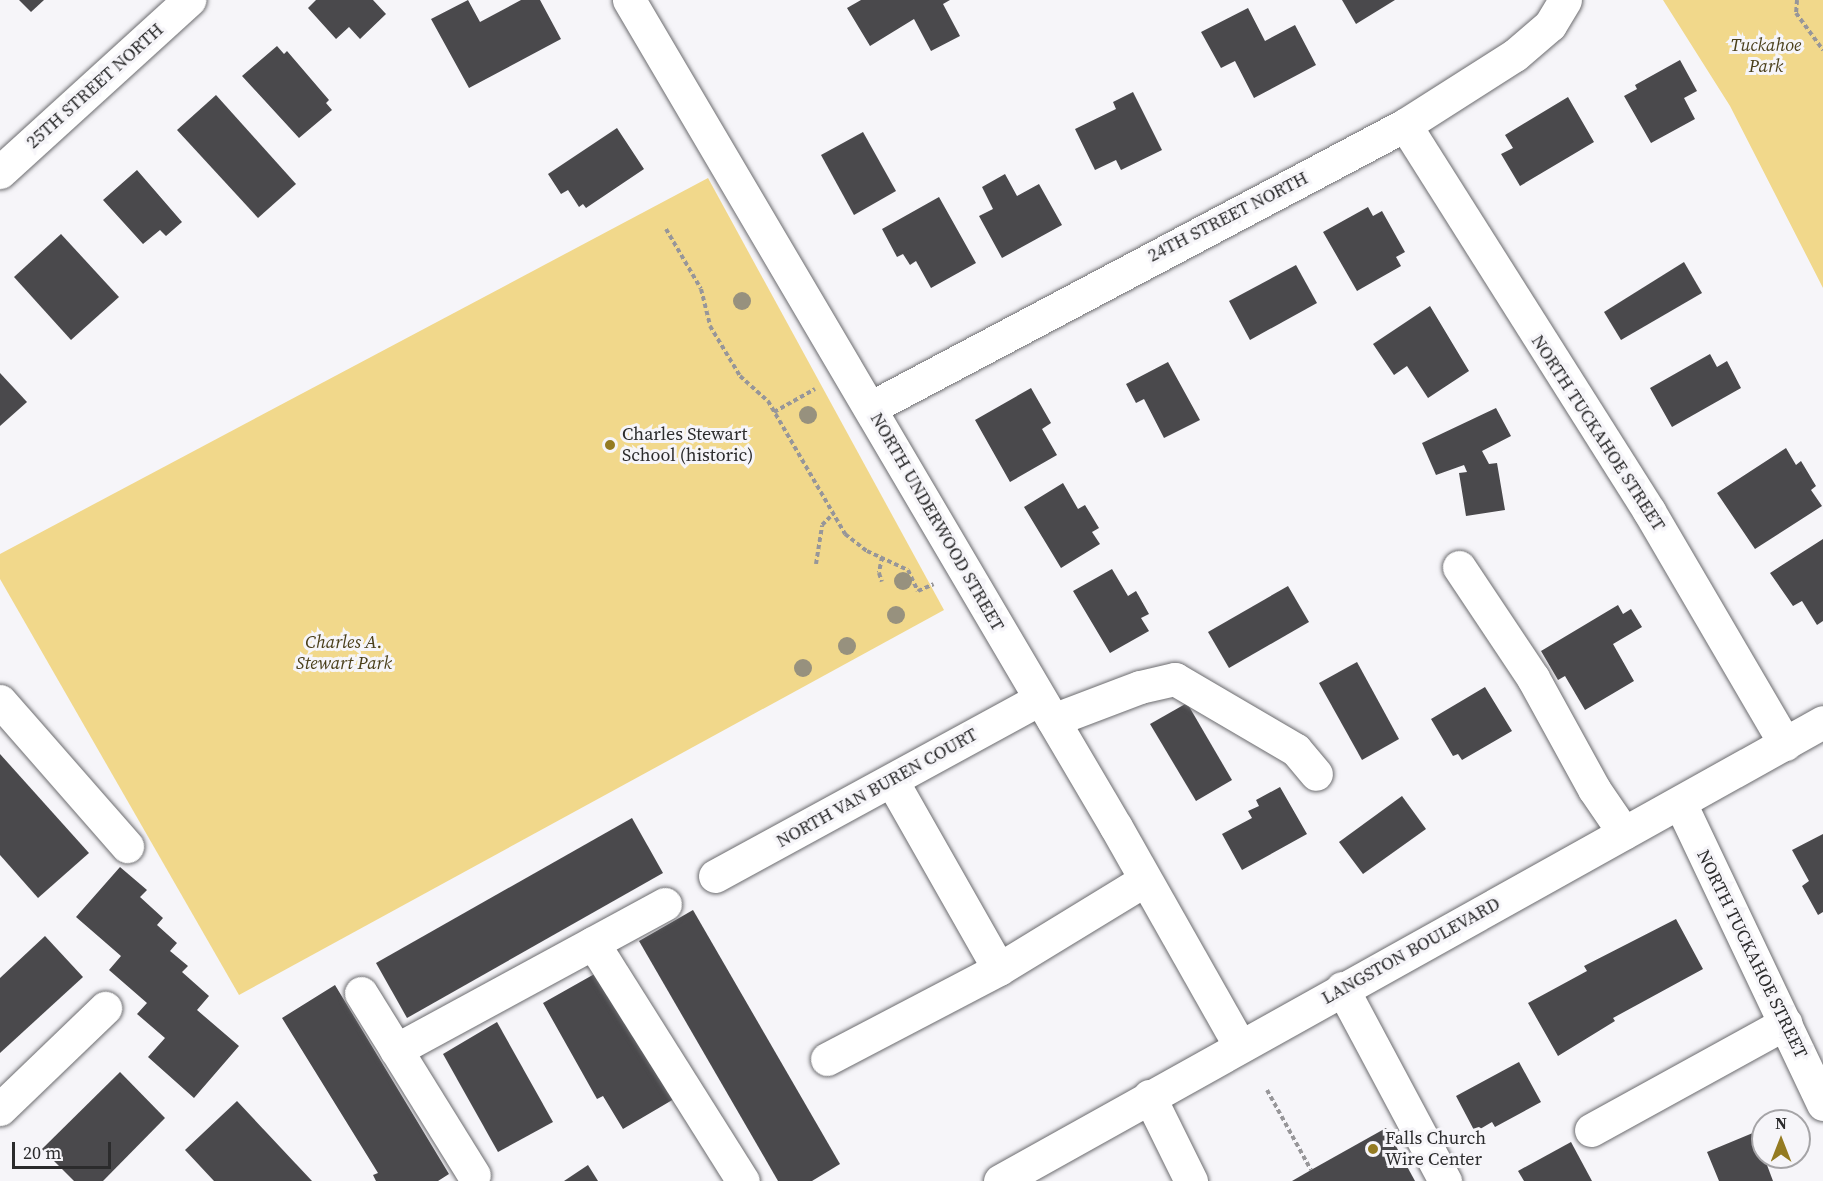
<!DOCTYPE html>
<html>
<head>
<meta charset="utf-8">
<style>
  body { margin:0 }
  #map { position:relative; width:1823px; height:1181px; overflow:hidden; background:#f6f5f9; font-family:"Source Serif 4",serif }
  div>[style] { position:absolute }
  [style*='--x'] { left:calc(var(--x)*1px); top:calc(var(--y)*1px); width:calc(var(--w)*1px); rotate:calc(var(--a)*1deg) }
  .green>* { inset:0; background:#f1d88b }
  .building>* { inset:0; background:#4a494c }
  .path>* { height:4px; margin-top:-2px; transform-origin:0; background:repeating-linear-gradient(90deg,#979699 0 4.5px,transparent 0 7.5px) }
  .roads { filter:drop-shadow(0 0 2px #6c6c6f) drop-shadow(0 0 2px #6c6c6f) }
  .minor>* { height:33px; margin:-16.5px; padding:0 16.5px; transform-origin:16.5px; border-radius:16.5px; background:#fff }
  .major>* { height:33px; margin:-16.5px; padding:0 16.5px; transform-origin:16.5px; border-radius:16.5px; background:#fff }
  .trees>* { width:18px; height:18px; margin:-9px; border-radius:50%; background:#97917e }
  .dots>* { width:16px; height:16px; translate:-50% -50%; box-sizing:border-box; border:3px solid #f6f5f9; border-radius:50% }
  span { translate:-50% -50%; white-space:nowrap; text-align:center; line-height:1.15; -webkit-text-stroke:6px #f6f5f9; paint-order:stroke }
  .park-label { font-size:18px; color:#4a3f1a; font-style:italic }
  .street-label { font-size:18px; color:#2b2b2c }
  .poi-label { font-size:18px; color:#2b2b2c }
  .left { translate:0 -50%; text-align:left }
  .north { position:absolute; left:1751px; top:1109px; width:60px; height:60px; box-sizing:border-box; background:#f6f5f9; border:2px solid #a5a4a7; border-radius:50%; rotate:0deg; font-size:16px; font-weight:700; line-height:24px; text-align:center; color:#2b2b2c }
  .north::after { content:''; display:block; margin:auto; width:21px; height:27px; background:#947b22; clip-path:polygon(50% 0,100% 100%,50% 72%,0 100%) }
  .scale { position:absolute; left:12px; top:1142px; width:99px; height:27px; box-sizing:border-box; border:3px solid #2b2b2c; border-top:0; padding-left:8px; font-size:18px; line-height:21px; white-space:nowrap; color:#2b2b2c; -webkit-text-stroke:4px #f6f5f9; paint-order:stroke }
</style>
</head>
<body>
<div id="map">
  <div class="green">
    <i style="clip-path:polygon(1663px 0,1823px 0,1823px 288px,1730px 106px)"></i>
    <i style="clip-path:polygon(708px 178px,944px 610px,239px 995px,0 579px,0 554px)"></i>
  </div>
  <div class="building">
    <i style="clip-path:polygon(19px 0,44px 0,31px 12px)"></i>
    <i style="clip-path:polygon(316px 0,373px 0,386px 14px,360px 39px,349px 27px,336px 39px,308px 8px)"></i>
    <i style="clip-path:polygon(468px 0,480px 22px,521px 0,540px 0,561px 39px,469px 88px,431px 19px)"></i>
    <i style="clip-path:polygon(861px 0,950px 0,943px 4px,960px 36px,931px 51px,914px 19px,870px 46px,847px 8px)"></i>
    <i style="clip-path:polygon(1342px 0,1395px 0,1356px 24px)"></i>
    <i style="clip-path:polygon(1248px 8px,1265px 41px,1295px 25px,1316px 65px,1254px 98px,1235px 61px,1221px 68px,1201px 32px)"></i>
    <i style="clip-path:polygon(277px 46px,284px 54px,287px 51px,329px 100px,326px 103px,332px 110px,299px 138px,242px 76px)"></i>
    <i style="clip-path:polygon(1680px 60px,1697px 91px,1684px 98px,1695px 119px,1651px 143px,1624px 96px,1637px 89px,1635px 85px)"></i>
    <i style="clip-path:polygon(1133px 92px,1162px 150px,1121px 170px,1116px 160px,1095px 170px,1075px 129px,1116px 109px,1113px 102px)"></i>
    <i style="clip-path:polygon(216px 95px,296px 184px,258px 218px,177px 130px)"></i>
    <i style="clip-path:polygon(1568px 97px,1594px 142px,1520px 186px,1501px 154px,1513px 148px,1505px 135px)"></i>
    <i style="clip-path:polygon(617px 128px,644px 169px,586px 208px,583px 204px,579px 207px,568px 190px,561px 194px,548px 174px)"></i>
    <i style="clip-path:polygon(863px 132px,896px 191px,854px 215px,821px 155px)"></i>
    <i style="clip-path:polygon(137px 170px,182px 222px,166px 236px,160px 230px,143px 244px,103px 200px)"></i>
    <i style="clip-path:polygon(1005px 174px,1017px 196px,1039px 184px,1062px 225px,1002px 258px,979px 216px,993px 209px,982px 187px)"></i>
    <i style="clip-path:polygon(939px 197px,976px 263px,931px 288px,916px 261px,910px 265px,903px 254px,897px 257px,882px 229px)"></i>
    <i style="clip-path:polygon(1368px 207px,1373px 216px,1382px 211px,1405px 252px,1396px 257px,1401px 266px,1357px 291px,1323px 232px)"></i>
    <i style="clip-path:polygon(61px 234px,119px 297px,71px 340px,14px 277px)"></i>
    <i style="clip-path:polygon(1684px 262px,1702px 293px,1621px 340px,1604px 312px)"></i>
    <i style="clip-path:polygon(1296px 265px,1317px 303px,1250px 340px,1229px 301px)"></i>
    <i style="clip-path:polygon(1430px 306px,1469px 371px,1428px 398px,1407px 366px,1394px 375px,1373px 344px)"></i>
    <i style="clip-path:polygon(1710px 354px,1717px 367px,1727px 361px,1741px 388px,1672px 427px,1650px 388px)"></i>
    <i style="clip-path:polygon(1168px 362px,1200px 420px,1164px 438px,1144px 399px,1136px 403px,1126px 384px)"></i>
    <i style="clip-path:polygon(0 373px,27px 402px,0 426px)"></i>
    <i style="clip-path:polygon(1031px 388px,1051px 423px,1042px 429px,1057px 455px,1010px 482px,975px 420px)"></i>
    <i style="clip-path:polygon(1496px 408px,1511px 436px,1482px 451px,1489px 464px,1497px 463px,1505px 510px,1466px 516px,1459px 473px,1467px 472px,1464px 465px,1436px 475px,1422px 443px)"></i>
    <i style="clip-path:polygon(1786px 448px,1796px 465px,1801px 461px,1816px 486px,1811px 490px,1822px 506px,1755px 549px,1717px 493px)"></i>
    <i style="clip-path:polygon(1063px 483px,1078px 509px,1085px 505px,1099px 528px,1092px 532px,1100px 544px,1061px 568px,1024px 507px)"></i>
    <i style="clip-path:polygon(1823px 539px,1823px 621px,1817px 625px,1802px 601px,1793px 606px,1770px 573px)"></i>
    <i style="clip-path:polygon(1112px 569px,1128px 596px,1136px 591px,1149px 614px,1141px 618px,1149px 631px,1110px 653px,1073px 591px)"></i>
    <i style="clip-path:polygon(1288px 586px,1309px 622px,1229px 668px,1208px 632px)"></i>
    <i style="clip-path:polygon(1618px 605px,1623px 614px,1631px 609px,1642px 627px,1613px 644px,1634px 681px,1585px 710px,1565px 676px,1558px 680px,1541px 651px)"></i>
    <i style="clip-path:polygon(1357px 662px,1399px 739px,1362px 760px,1319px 683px)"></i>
    <i style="clip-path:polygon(1485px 687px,1512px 731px,1462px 760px,1458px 754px,1453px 756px,1431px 719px)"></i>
    <i style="clip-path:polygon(1187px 703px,1232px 780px,1196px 801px,1150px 724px)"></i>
    <i style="clip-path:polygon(0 754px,89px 853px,38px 898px,0 855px)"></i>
    <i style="clip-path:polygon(1280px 787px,1307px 834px,1242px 870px,1222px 834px,1252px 818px,1248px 811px,1259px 806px,1256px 800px)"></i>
    <i style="clip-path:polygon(1402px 796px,1426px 829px,1363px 874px,1339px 842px)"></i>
    <i style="clip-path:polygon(632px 818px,663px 873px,407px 1018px,376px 963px)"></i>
    <i style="clip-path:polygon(1823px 834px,1823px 912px,1818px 915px,1802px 886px,1809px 881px,1792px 850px)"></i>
    <i style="clip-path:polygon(120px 867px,147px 890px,140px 897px,163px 918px,157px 925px,177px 943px,170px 951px,188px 966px,182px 972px,209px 996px,197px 1010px,239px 1046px,194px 1098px,148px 1057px,165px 1038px,137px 1014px,147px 1003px,109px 970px,121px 956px,76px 917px)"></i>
    <i style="clip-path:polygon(693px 910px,840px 1164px,812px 1181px,778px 1181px,639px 941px)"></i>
    <i style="clip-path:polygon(1676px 919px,1703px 969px,1613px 1018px,1615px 1021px,1558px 1056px,1528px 1003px,1587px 971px,1584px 966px)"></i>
    <i style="clip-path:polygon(45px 936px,83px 977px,0 1053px,0 978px)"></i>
    <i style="clip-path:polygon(598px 972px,674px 1099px,623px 1129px,603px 1096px,597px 1099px,543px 1003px)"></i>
    <i style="clip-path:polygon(335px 985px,449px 1174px,438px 1181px,376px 1181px,373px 1175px,378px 1173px,282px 1018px)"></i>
    <i style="clip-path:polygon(497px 1022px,553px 1122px,498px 1152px,443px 1054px)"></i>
    <i style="clip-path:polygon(1519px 1062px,1541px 1102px,1495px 1127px,1492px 1122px,1475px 1132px,1456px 1096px)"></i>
    <i style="clip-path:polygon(120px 1072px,165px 1118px,103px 1181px,74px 1181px,42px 1149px)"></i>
    <i style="clip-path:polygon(237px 1101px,312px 1181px,214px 1181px,185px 1150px)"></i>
    <i style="clip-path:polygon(1386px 1128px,1415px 1181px,1292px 1181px,1311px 1170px)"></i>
    <i style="clip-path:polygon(1760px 1130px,1763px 1157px,1771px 1157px,1773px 1162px,1767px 1165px,1773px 1181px,1719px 1181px,1707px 1152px)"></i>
    <i style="clip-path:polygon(1571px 1142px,1592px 1181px,1524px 1181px,1518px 1171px)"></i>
    <i style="clip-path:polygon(588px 1165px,598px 1181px,564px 1181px)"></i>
  </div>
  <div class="path">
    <i style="--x:1797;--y:0;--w:13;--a:94"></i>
    <i style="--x:1796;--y:13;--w:46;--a:53.9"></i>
    <i style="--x:666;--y:229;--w:69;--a:59.7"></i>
    <i style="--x:701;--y:289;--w:38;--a:76"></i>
    <i style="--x:710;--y:326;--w:58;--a:59"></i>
    <i style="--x:740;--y:376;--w:38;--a:42"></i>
    <i style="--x:768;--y:401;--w:154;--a:59.9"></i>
    <i style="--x:845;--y:534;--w:28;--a:38"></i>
    <i style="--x:867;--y:551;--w:45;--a:24.9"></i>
    <i style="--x:908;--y:570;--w:23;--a:65"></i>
    <i style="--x:918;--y:591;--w:17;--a:-24"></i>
    <i style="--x:774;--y:412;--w:47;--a:-29.3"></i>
    <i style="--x:882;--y:557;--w:16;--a:101"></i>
    <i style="--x:879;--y:573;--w:9;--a:72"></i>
    <i style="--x:816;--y:564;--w:39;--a:-81"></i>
    <i style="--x:822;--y:525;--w:14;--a:-45"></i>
    <i style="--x:1267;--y:1090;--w:91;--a:61.2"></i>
  </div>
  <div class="roads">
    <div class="minor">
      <i style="--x:629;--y:0;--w:960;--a:59.51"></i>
      <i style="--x:1116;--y:827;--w:252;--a:60.5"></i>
      <i style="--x:1405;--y:125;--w:457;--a:57.7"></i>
      <i style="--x:1649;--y:511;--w:270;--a:59.7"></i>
      <i style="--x:0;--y:172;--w:256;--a:-42.3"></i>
      <i style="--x:870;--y:408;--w:605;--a:-27.88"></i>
      <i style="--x:1405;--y:125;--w:130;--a:-32.5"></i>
      <i style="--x:1515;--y:55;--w:46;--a:-40.6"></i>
      <i style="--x:1550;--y:25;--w:29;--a:-59"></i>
      <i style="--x:1459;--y:567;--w:133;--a:56.3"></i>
      <i style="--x:1533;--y:678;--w:127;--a:61.2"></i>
      <i style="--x:1594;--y:789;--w:53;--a:55.7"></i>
      <i style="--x:0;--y:701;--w:193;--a:48.8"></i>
      <i style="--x:1053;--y:720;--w:93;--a:-20.8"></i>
      <i style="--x:1140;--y:687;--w:36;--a:-13"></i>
      <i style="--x:1175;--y:679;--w:140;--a:30.4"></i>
      <i style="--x:1296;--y:750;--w:31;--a:50"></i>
      <i style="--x:892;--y:781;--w:216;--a:60.4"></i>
      <i style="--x:999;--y:969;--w:171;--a:-31.4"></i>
      <i style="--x:1681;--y:805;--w:331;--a:64.6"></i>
      <i style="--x:715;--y:876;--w:369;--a:-28.6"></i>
      <i style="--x:593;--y:943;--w:281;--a:57.8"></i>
      <i style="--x:1342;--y:988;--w:219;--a:61.9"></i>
      <i style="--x:361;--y:993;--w:214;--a:58.2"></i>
      <i style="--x:396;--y:1050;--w:306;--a:-28.5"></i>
      <i style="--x:827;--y:1059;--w:194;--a:-27.6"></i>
      <i style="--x:1149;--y:1096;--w:95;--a:63.7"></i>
      <i style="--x:0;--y:1109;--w:146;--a:-43.9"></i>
      <i style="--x:1591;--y:1130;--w:222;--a:-28.8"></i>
    </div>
    <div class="major">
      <i style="--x:1000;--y:1181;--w:942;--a:-29.15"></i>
    </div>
  </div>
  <div class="trees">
    <i style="left:742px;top:301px"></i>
    <i style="left:808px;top:415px"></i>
    <i style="left:903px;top:581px"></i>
    <i style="left:896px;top:615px"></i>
    <i style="left:847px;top:646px"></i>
    <i style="left:803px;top:668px"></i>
  </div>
  <div class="dots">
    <i style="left:610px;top:445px;background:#947b22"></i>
    <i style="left:1373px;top:1149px;background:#947b22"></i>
  </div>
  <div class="park-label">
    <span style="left:1766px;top:56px">Tuckahoe<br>Park</span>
    <span style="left:344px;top:653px">Charles A.<br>Stewart Park</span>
  </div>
  <div class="street-label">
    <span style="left:95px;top:86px;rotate:-42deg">25TH STREET NORTH</span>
    <span style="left:1228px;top:217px;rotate:-27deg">24TH STREET NORTH</span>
    <span style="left:1598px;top:433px;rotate:57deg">NORTH TUCKAHOE STREET</span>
    <span style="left:937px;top:522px;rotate:60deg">NORTH UNDERWOOD STREET</span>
    <span style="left:877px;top:788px;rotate:-29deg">NORTH VAN BUREN COURT</span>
    <span style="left:1411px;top:951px;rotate:-29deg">LANGSTON BOULEVARD</span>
    <span style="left:1752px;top:954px;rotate:64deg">NORTH TUCKAHOE STREET</span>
  </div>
  <div class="poi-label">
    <span class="left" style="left:622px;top:445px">Charles Stewart<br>School (historic)</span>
    <span class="left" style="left:1385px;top:1149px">Falls Church<br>Wire Center</span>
  </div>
  <div class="north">N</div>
  <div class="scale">20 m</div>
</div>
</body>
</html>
